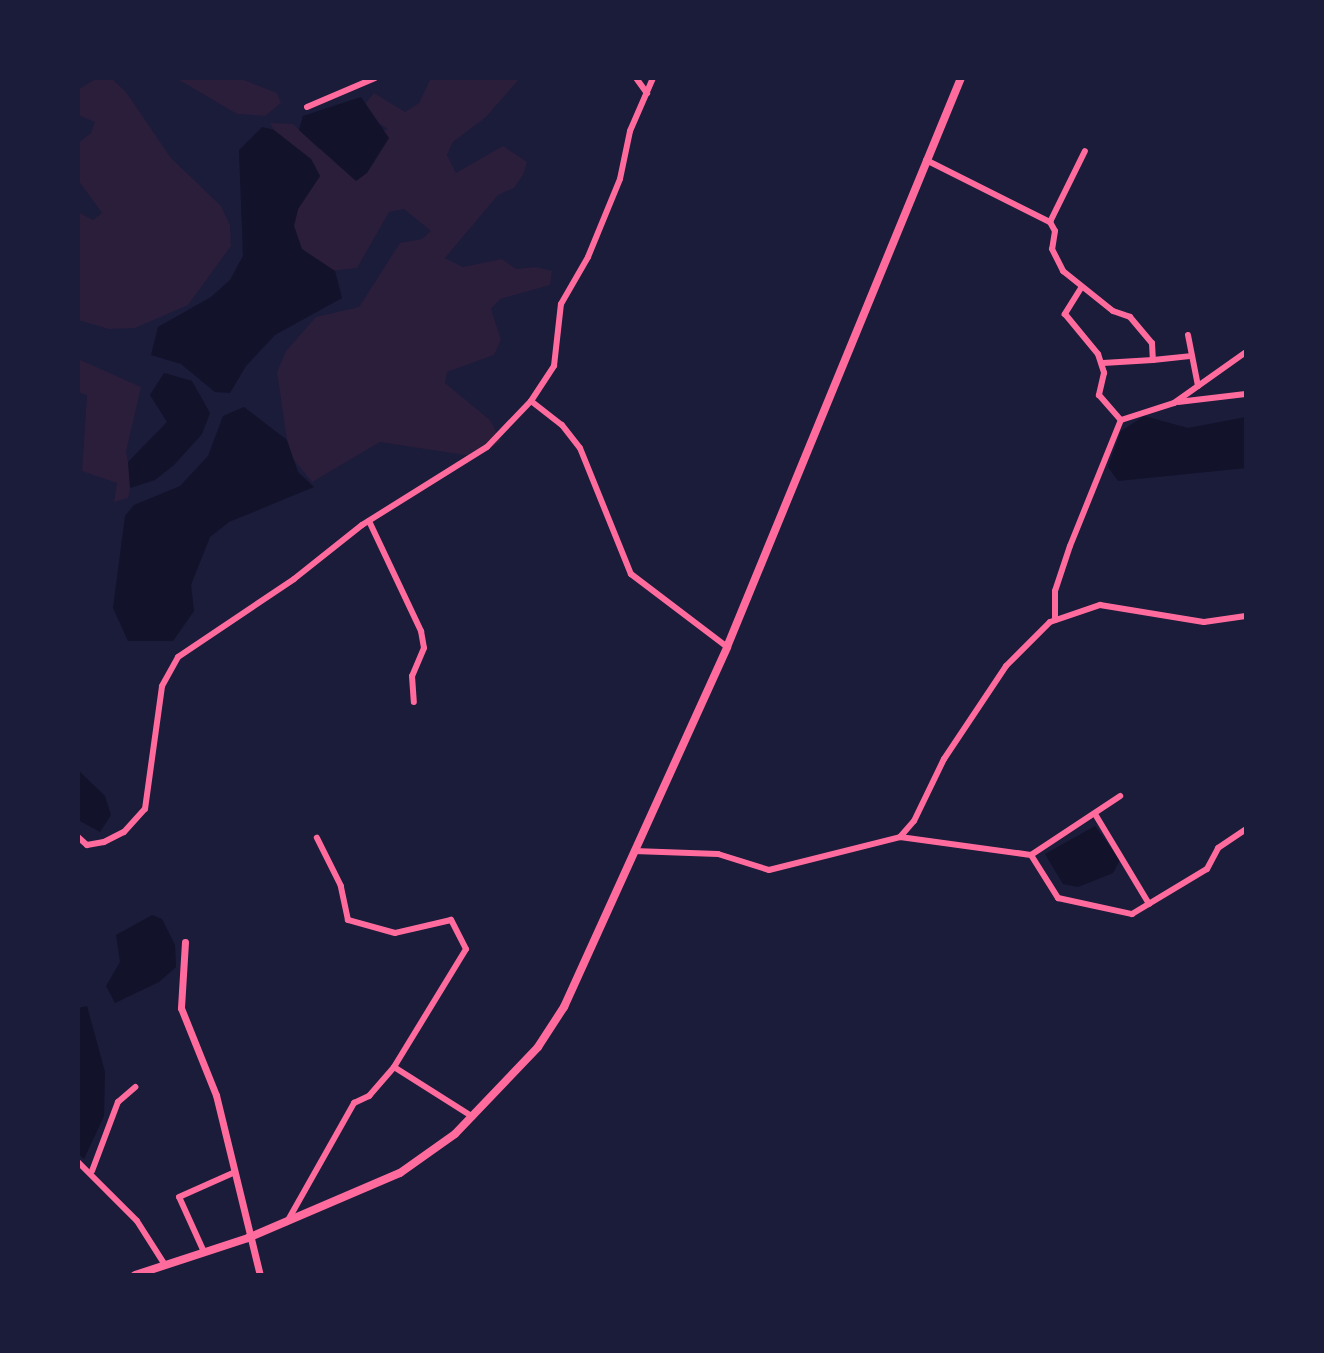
<!DOCTYPE html>
<html>
<head>
<meta charset="utf-8">
<style>
  body { margin:0 }
  #map { position:relative; width:1324px; height:1353px; overflow:hidden; background:#1b1b3a; font-family:"Roboto Serif",serif }
  div>[style] { position:absolute }
  [style*='--x'] { left:calc(var(--x)*1px); top:calc(var(--y)*1px); width:calc(var(--w)*1px); rotate:calc(var(--a)*1deg) }
  .green>* { inset:0; background:#2a1e3b }
  .water>* { inset:0; background:#12122b }
  .minor>* { height:6px; margin:-3px; padding:0 3px; transform-origin:3px; border-radius:3px; background:#ff6b9d }
  .tertiary>* { height:7px; margin:-3.5px; padding:0 3.5px; transform-origin:3.5px; border-radius:3.5px; background:#ff6b9d }
  .secondary>* { height:8px; margin:-4px; padding:0 4px; transform-origin:4px; border-radius:4px; background:#ff6b9d }
  span { translate:-50% -50%; white-space:nowrap; text-align:center; line-height:1.15; -webkit-text-stroke:6px #1b1b3a; paint-order:stroke }
  .frame { position:absolute; inset:0; border:80px solid #1b1b3a; pointer-events:none }
</style>
</head>
<body>
<div id="map">
  <div class="green">
    <i style="clip-path:polygon(97px 78px,111px 78px,126px 92px,171px 158px,221px 206px,230px 225px,231px 246px,188px 305px,135px 328px,109px 329px,78px 320px,78px 212px,93px 220px,102px 213px,78px 180px,78px 143px,91px 133px,95px 122px,78px 115px,78px 90px)"></i>
    <i style="clip-path:polygon(176px 78px,239px 78px,277px 93px,281px 103px,265px 116px,237px 114px)"></i>
    <i style="clip-path:polygon(431px 78px,520px 78px,486px 117px,453px 142px,447px 155px,456px 173px,503px 146px,527px 162px,523px 175px,514px 188px,498px 195px,445px 258px,463px 267px,502px 259px,516px 269px,536px 267px,552px 271px,550px 285px,500px 299px,491px 309px,501px 340px,494px 355px,447px 372px,445px 383px,490px 420px,501px 441px,478px 457px,380px 442px,312px 482px,289px 454px,277px 372px,286px 351px,316px 317px,359px 307px,400px 243px,422px 239px,431px 231px,404px 209px,389px 212px,357px 268px,330px 271px,319px 265px,301px 249px,294px 226px,298px 209px,320px 176px,311px 159px,278px 137px,270px 123px,293px 124px,319px 149px,388px 129px,375px 121px,364px 105px,374px 93px,405px 112px,419px 103px)"></i>
    <i style="clip-path:polygon(78px 359px,141px 387px,126px 452px,132px 480px,128px 498px,114px 502px,117px 483px,82px 471px,87px 395px,78px 392px)"></i>
  </div>
  <div class="water">
    <i style="clip-path:polygon(361px 97px,389px 138px,367px 173px,356px 181px,299px 130px,303px 116px)"></i>
    <i style="clip-path:polygon(262px 127px,274px 130px,311px 159px,320px 176px,298px 209px,294px 226px,302px 249px,335px 271px,342px 298px,275px 335px,246px 366px,230px 393px,215px 392px,181px 364px,151px 355px,158px 327px,211px 297px,230px 280px,243px 256px,239px 150px)"></i>
    <i style="clip-path:polygon(164px 373px,192px 381px,210px 413px,202px 434px,174px 465px,155px 480px,130px 488px,128px 462px,167px 422px,150px 395px)"></i>
    <i style="clip-path:polygon(244px 407px,287px 440px,298px 472px,314px 487px,229px 522px,210px 537px,191px 585px,194px 611px,173px 641px,128px 641px,113px 608px,125px 516px,134px 505px,180px 486px,208px 456px,223px 416px)"></i>
    <i style="clip-path:polygon(1144px 416px,1188px 428px,1246px 417px,1246px 468px,1118px 481px,1108px 467px,1121px 431px)"></i>
    <i style="clip-path:polygon(78px 770px,105px 796px,111px 815px,100px 832px,78px 820px)"></i>
    <i style="clip-path:polygon(1095px 826px,1120px 860px,1113px 873px,1078px 887px,1063px 884px,1045px 854px)"></i>
    <i style="clip-path:polygon(152px 915px,162px 919px,175px 945px,176px 967px,159px 982px,115px 1003px,106px 986px,120px 962px,116px 935px)"></i>
    <i style="clip-path:polygon(87px 1006px,105px 1072px,104px 1116px,84px 1159px,78px 1154px,78px 1008px)"></i>
  </div>
  <div class="minor">
    <i style="--x:636;--y:78;--w:19;--a:54"></i>
    <i style="--x:307;--y:107;--w:74;--a:-23.1"></i>
    <i style="--x:926;--y:160;--w:139;--a:26.6"></i>
    <i style="--x:1050;--y:222;--w:10;--a:61"></i>
    <i style="--x:1055;--y:231;--w:18;--a:99"></i>
    <i style="--x:1052;--y:249;--w:25;--a:63"></i>
    <i style="--x:1063;--y:271;--w:64;--a:38.7"></i>
    <i style="--x:1113;--y:311;--w:18;--a:19"></i>
    <i style="--x:1130;--y:317;--w:34;--a:50"></i>
    <i style="--x:1152;--y:343;--w:17;--a:87"></i>
    <i style="--x:1153;--y:360;--w:37;--a:-6"></i>
    <i style="--x:1050;--y:222;--w:79;--a:-63.8"></i>
    <i style="--x:1081;--y:288;--w:31;--a:122"></i>
    <i style="--x:1065;--y:314;--w:52;--a:50.5"></i>
    <i style="--x:1098;--y:354;--w:20;--a:72"></i>
    <i style="--x:1104;--y:373;--w:23;--a:103"></i>
    <i style="--x:1099;--y:395;--w:33;--a:49"></i>
    <i style="--x:1188;--y:335;--w:52;--a:78.9"></i>
    <i style="--x:1103;--y:363;--w:50;--a:-3.4"></i>
    <i style="--x:531;--y:401;--w:42;--a:-56.7"></i>
    <i style="--x:554;--y:366;--w:62;--a:-83.6"></i>
    <i style="--x:561;--y:304;--w:54;--a:-60.1"></i>
    <i style="--x:588;--y:257;--w:84;--a:-67.7"></i>
    <i style="--x:620;--y:179;--w:49;--a:-78.2"></i>
    <i style="--x:630;--y:131;--w:58;--a:-66.5"></i>
    <i style="--x:1178;--y:402;--w:68;--a:-6.7"></i>
    <i style="--x:369;--y:521;--w:122;--a:64.7"></i>
    <i style="--x:421;--y:631;--w:17;--a:80"></i>
    <i style="--x:424;--y:648;--w:30;--a:113"></i>
    <i style="--x:412;--y:676;--w:26;--a:86"></i>
    <i style="--x:1055;--y:620;--w:29;--a:-90"></i>
    <i style="--x:1055;--y:591;--w:47;--a:-71.6"></i>
    <i style="--x:1070;--y:546;--w:136;--a:-68"></i>
    <i style="--x:1121;--y:420;--w:56;--a:-17.8"></i>
    <i style="--x:1174;--y:403;--w:88;--a:-35.3"></i>
    <i style="--x:1095;--y:814;--w:105;--a:59"></i>
    <i style="--x:78;--y:837;--w:12;--a:42"></i>
    <i style="--x:87;--y:845;--w:17;--a:-10"></i>
    <i style="--x:104;--y:842;--w:22;--a:-27"></i>
    <i style="--x:124;--y:832;--w:31;--a:-48"></i>
    <i style="--x:145;--y:809;--w:124;--a:-82.1"></i>
    <i style="--x:162;--y:686;--w:33;--a:-61"></i>
    <i style="--x:178;--y:657;--w:140;--a:-33.9"></i>
    <i style="--x:294;--y:579;--w:87;--a:-38.5"></i>
    <i style="--x:362;--y:525;--w:147;--a:-32"></i>
    <i style="--x:487;--y:447;--w:64;--a:-46.3"></i>
    <i style="--x:531;--y:401;--w:39;--a:38"></i>
    <i style="--x:562;--y:425;--w:29;--a:52"></i>
    <i style="--x:580;--y:448;--w:136;--a:68"></i>
    <i style="--x:631;--y:574;--w:121;--a:37.2"></i>
    <i style="--x:900;--y:837;--w:21;--a:-49"></i>
    <i style="--x:914;--y:821;--w:69;--a:-64.2"></i>
    <i style="--x:944;--y:759;--w:112;--a:-56.3"></i>
    <i style="--x:1006;--y:666;--w:62;--a:-45"></i>
    <i style="--x:1050;--y:622;--w:53;--a:-18.8"></i>
    <i style="--x:1100;--y:605;--w:105;--a:9.3"></i>
    <i style="--x:1204;--y:622;--w:42;--a:-8.1"></i>
    <i style="--x:634;--y:851;--w:84;--a:2"></i>
    <i style="--x:718;--y:854;--w:53;--a:17.4"></i>
    <i style="--x:769;--y:870;--w:135;--a:-14.1"></i>
    <i style="--x:900;--y:837;--w:132;--a:7.8"></i>
    <i style="--x:1031;--y:855;--w:107;--a:-33.5"></i>
    <i style="--x:1031;--y:855;--w:51;--a:57.9"></i>
    <i style="--x:1058;--y:898;--w:76;--a:12.2"></i>
    <i style="--x:1132;--y:914;--w:87;--a:-31"></i>
    <i style="--x:1207;--y:869;--w:24;--a:-62"></i>
    <i style="--x:1218;--y:848;--w:34;--a:-34"></i>
    <i style="--x:394;--y:1067;--w:93;--a:32.3"></i>
    <i style="--x:78;--y:1162;--w:83;--a:45"></i>
    <i style="--x:137;--y:1221;--w:52;--a:57.5"></i>
    <i style="--x:92;--y:1171;--w:74;--a:-69.4"></i>
    <i style="--x:118;--y:1102;--w:23;--a:-41"></i>
    <i style="--x:287;--y:1222;--w:137;--a:-60.6"></i>
    <i style="--x:354;--y:1103;--w:17;--a:-25"></i>
    <i style="--x:369;--y:1096;--w:38;--a:-49"></i>
    <i style="--x:394;--y:1067;--w:138;--a:-58.6"></i>
    <i style="--x:466;--y:949;--w:33;--a:-117"></i>
    <i style="--x:451;--y:920;--w:57;--a:166.9"></i>
    <i style="--x:395;--y:933;--w:49;--a:-164.5"></i>
    <i style="--x:348;--y:920;--w:35;--a:-102"></i>
    <i style="--x:341;--y:886;--w:54;--a:-116.6"></i>
    <i style="--x:204;--y:1252;--w:60;--a:-114.4"></i>
    <i style="--x:179;--y:1197;--w:59;--a:-24"></i>
  </div>
  <div class="tertiary">
    <i style="--x:185;--y:942;--w:66;--a:93.5"></i>
    <i style="--x:181;--y:1008;--w:94;--a:68.1"></i>
    <i style="--x:216;--y:1095;--w:185;--a:76.3"></i>
  </div>
  <div class="secondary">
    <i style="--x:135;--y:1275;--w:119;--a:-18.1"></i>
    <i style="--x:248;--y:1238;--w:165;--a:-23.2"></i>
    <i style="--x:400;--y:1173;--w:67;--a:-35.3"></i>
    <i style="--x:455;--y:1134;--w:120;--a:-46.3"></i>
    <i style="--x:538;--y:1047;--w:48;--a:-57"></i>
    <i style="--x:564;--y:1007;--w:395;--a:-65.6"></i>
    <i style="--x:727;--y:647;--w:615;--a:-67.65"></i>
  </div>
  <div class="frame"></div>
</div>
</body>
</html>
